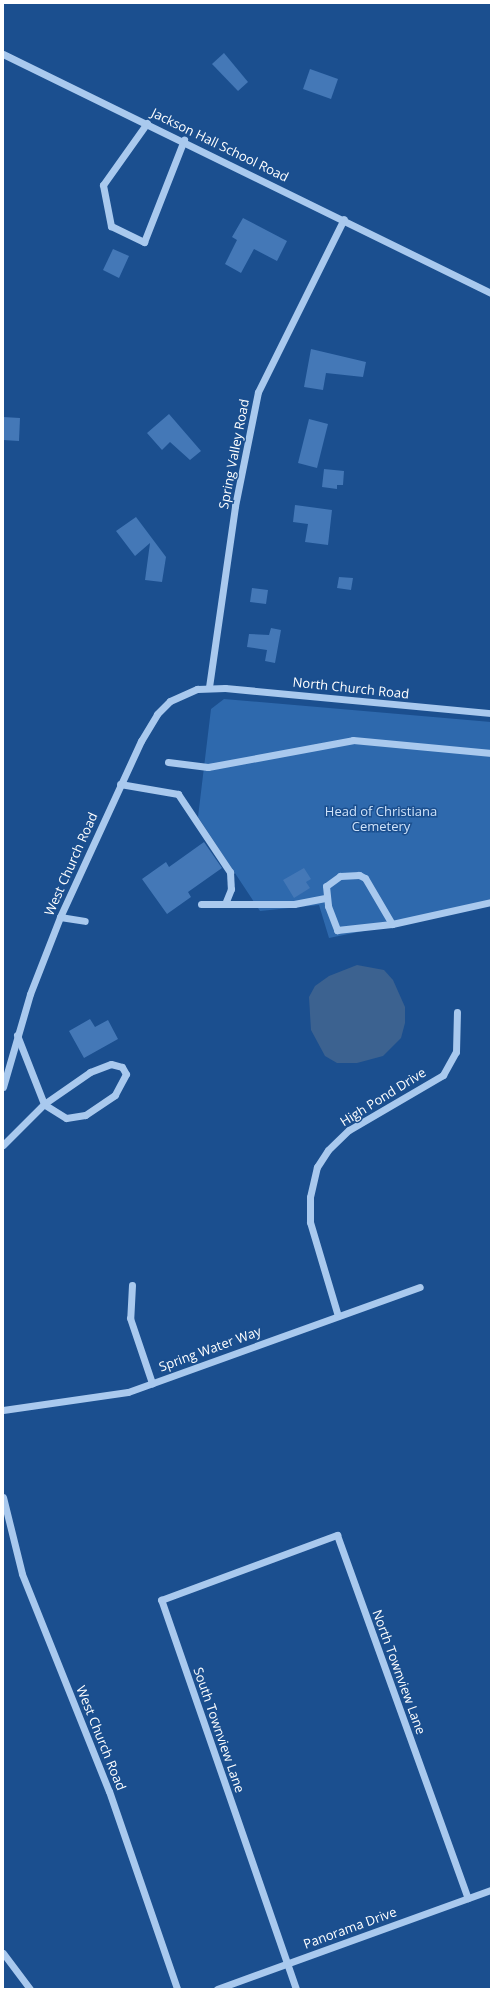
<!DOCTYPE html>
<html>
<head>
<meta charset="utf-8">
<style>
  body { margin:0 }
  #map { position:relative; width:494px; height:1992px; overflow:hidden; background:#1b4f8f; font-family:"Open Sans",sans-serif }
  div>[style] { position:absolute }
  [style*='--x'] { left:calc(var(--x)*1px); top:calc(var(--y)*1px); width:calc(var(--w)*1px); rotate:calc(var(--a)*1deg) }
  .green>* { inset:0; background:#2e69ad }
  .water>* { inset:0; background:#3c6290 }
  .building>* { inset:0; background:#4478b7 }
  .minor>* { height:7px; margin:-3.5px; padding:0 3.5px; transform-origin:3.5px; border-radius:3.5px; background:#a9c9ee }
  span { translate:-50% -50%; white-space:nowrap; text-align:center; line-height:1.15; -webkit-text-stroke:3px #1b4f8f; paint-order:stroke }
  .street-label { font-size:13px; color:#fff }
  .park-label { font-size:13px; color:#cfe3fa }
  .frame { position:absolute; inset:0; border:4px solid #fff; pointer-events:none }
</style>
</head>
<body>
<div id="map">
  <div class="green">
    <i style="clip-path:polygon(224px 699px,491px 722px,491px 905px,329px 938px,319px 905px,260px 911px,198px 817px,211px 709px)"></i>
  </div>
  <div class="water">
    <i style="clip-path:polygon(357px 965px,384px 970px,393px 980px,405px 1007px,405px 1023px,401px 1038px,383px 1056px,357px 1063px,337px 1063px,325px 1056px,311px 1030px,309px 997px,315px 986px,329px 976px)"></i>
  </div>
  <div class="building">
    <i style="clip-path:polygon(224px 53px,248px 82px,238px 91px,212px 64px)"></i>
    <i style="clip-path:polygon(310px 69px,338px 79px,331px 99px,303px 89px)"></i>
    <i style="clip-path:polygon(243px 218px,287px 241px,277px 261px,254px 249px,241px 273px,225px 264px,237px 240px,232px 237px)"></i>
    <i style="clip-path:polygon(113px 249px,129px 256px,119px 278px,103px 270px)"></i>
    <i style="clip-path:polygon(311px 349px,366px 362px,363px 377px,326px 373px,323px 390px,304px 387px)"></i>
    <i style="clip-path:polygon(169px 414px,201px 451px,190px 460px,170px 442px,162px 450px,147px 433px)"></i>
    <i style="clip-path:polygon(3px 417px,20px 418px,19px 441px,3px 440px)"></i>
    <i style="clip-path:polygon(309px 419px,328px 424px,317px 468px,298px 463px)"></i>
    <i style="clip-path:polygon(324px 469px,344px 471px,343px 485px,337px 485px,337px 489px,322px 487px)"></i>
    <i style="clip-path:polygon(295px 505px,332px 510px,328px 545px,305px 542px,308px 524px,293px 522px)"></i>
    <i style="clip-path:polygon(136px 517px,166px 557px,162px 582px,145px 580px,150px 543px,135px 556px,116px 531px)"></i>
    <i style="clip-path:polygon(339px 577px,353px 578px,351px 590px,337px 588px)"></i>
    <i style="clip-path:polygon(252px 588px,268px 590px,266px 604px,250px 602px)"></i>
    <i style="clip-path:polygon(271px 628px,281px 630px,275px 663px,265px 661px,267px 650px,247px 647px,249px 634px,269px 635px)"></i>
    <i style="clip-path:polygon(204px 842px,222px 868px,188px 892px,191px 897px,167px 914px,142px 879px,166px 862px,169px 867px)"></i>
    <i style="clip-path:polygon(304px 868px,311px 879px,306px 882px,310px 888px,294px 898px,283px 880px)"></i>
    <i style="clip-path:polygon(90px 1019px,95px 1027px,108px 1020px,118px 1039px,84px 1058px,69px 1031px)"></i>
  </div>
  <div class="minor">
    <i style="--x:3;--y:54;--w:543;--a:26.09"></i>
    <i style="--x:147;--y:123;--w:76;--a:125.4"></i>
    <i style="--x:103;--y:185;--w:42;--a:79"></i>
    <i style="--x:111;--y:226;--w:37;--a:26"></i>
    <i style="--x:144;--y:242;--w:110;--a:-68.6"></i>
    <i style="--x:209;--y:687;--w:183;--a:-81.8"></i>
    <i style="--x:235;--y:506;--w:116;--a:-78.6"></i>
    <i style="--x:258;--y:392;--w:193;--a:-63.6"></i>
    <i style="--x:168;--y:762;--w:40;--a:7.1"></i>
    <i style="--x:208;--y:767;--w:147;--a:-10.5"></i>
    <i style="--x:353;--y:740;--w:139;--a:5.4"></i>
    <i style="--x:120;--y:784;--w:59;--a:9.8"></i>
    <i style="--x:178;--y:794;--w:94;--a:56.3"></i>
    <i style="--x:230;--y:872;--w:17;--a:87"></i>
    <i style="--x:231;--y:889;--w:16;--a:112"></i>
    <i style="--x:201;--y:904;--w:93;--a:0"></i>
    <i style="--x:294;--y:904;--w:33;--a:-11"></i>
    <i style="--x:60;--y:917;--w:25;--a:9"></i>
    <i style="--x:392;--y:924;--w:53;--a:-120.4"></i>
    <i style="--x:365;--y:878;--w:7;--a:-153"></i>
    <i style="--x:359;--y:875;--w:19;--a:177"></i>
    <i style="--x:340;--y:876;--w:17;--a:144"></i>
    <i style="--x:326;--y:886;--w:20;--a:84"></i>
    <i style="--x:328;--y:906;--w:26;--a:69"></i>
    <i style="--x:337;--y:930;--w:55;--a:-6.2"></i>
    <i style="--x:392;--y:924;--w:101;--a:-12.5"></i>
    <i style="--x:3;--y:1087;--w:97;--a:-73.8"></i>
    <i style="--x:30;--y:994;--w:83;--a:-68.7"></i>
    <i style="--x:60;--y:917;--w:194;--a:-65.3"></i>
    <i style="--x:141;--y:741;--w:31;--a:-59"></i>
    <i style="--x:157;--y:714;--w:18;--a:-45"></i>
    <i style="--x:170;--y:701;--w:30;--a:-24"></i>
    <i style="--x:197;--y:689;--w:28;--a:-2"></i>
    <i style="--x:225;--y:688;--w:267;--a:5.4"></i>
    <i style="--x:3;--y:1145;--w:58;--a:-45"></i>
    <i style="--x:44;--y:1104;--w:56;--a:-34.8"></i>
    <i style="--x:90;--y:1072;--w:22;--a:-21"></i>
    <i style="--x:111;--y:1064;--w:11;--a:15"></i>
    <i style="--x:122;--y:1067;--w:8;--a:60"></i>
    <i style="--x:126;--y:1074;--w:24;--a:118"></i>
    <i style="--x:115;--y:1095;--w:36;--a:146"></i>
    <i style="--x:85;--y:1115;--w:19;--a:171"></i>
    <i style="--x:66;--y:1118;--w:26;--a:-148"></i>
    <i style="--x:44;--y:1104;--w:74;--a:-111.4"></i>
    <i style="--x:132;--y:1285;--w:33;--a:93"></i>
    <i style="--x:130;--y:1318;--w:69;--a:71.3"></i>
    <i style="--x:338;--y:1316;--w:98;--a:-106.6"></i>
    <i style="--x:310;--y:1222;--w:25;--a:-90"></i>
    <i style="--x:310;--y:1197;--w:31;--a:-77"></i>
    <i style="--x:317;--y:1167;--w:20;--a:-57"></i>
    <i style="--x:328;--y:1150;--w:29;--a:-44"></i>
    <i style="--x:349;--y:1130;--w:109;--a:-30.3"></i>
    <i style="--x:443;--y:1075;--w:26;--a:-61"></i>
    <i style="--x:456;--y:1052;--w:40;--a:-88.6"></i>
    <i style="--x:3;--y:1410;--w:126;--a:-8.2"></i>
    <i style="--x:128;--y:1392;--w:310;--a:-19.8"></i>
    <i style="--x:3;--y:1497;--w:79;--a:76.1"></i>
    <i style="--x:22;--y:1574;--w:234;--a:68.2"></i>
    <i style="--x:109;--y:1791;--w:209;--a:71"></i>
    <i style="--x:3;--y:1953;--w:45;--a:53.1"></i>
    <i style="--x:217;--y:1989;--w:291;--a:-19.9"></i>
    <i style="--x:296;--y:1989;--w:412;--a:-109.1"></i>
    <i style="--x:161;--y:1600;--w:188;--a:-20.3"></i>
    <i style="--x:337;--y:1535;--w:386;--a:70.2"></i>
  </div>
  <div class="street-label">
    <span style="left:220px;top:145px;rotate:26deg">Jackson Hall School Road</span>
    <span style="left:234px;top:454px;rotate:-79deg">Spring Valley Road</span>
    <span style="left:351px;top:688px;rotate:6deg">North Church Road</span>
    <span style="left:71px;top:864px;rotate:-66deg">West Church Road</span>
    <span style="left:383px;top:1097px;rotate:-32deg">High Pond Drive</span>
    <span style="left:210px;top:1349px;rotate:-20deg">Spring Water Way</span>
    <span style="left:399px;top:1672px;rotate:70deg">North Townview Lane</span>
    <span style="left:219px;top:1730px;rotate:71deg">South Townview Lane</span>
    <span style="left:101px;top:1738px;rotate:68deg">West Church Road</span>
    <span style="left:350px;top:1928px;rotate:-20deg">Panorama Drive</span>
  </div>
  <div class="park-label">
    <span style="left:381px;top:819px">Head of Christiana<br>Cemetery</span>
  </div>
  <div class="frame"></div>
</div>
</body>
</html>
